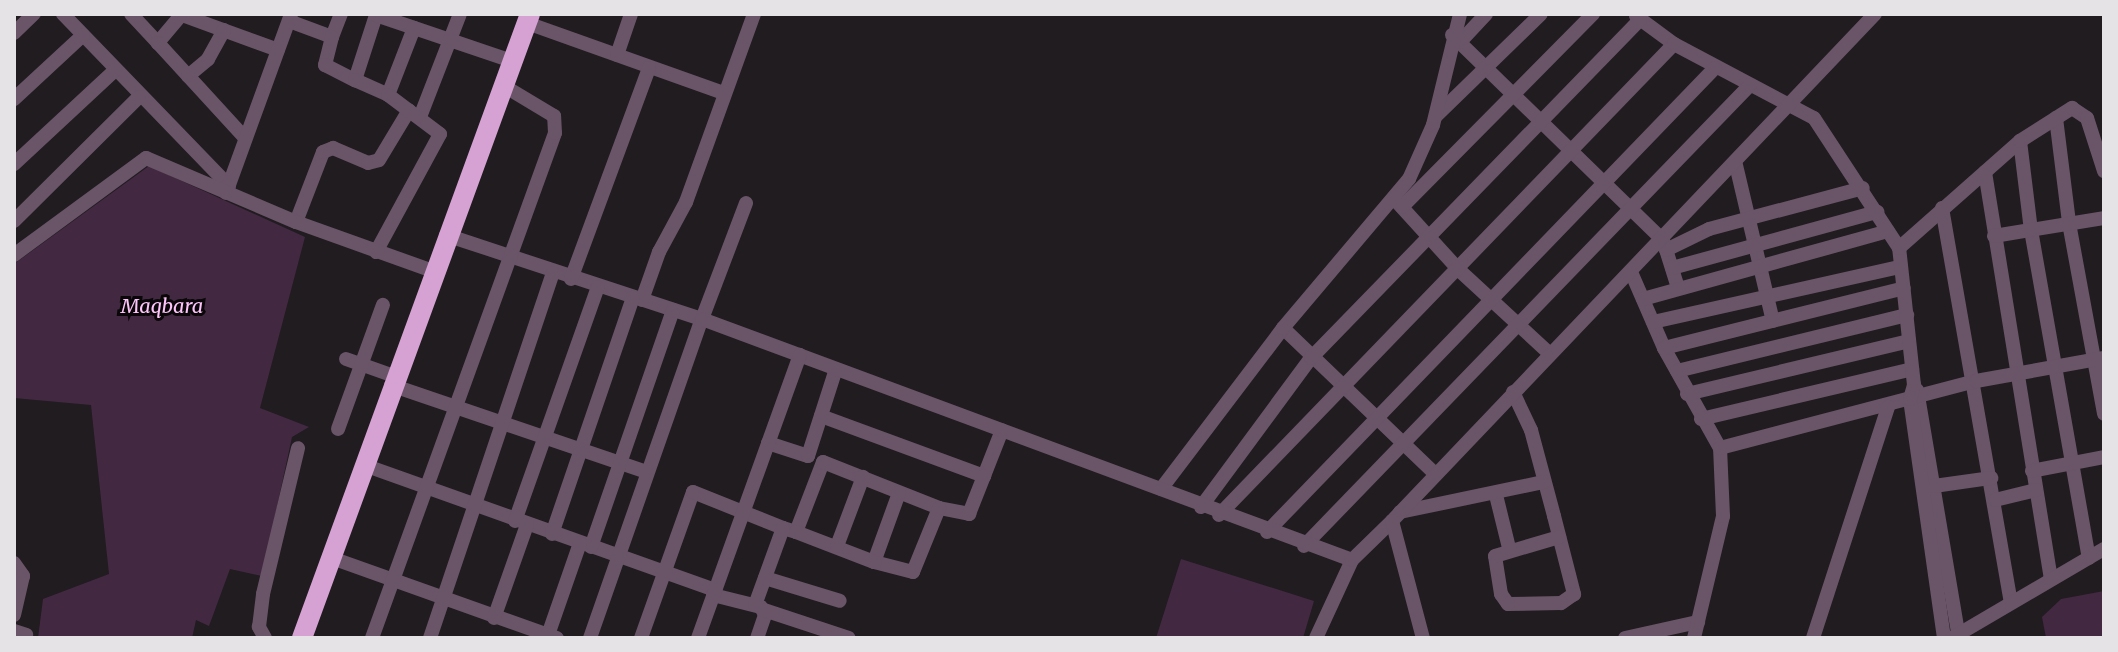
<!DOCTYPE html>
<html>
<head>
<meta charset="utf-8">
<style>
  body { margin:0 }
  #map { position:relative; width:2118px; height:652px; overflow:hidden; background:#201c20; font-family:Merriweather,serif }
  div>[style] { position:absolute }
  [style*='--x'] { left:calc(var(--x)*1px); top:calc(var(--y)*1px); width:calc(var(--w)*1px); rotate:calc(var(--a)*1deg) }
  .green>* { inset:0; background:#422841 }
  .minor>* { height:14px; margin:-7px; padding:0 7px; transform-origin:7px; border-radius:7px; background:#6a5468 }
  .highway>* { height:20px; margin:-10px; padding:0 10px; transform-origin:10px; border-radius:10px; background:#d6a1d3 }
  span { translate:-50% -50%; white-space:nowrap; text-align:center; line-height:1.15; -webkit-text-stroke:6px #090708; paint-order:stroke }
  .park-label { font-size:20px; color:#fec4fb; font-style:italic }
  .frame { position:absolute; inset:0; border:16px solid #e6e3e6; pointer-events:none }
</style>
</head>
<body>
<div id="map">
  <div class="green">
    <i style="clip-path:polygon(149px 166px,305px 237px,260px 408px,309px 427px,292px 437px,262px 576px,230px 569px,209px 626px,196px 620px,192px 638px,38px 638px,43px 599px,109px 574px,91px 405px,14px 398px,14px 264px)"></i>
    <i style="clip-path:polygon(1181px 559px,1314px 601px,1303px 638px,1156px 638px)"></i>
    <i style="clip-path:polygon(2104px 591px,2104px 638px,2046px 638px,2042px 617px,2061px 599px)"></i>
  </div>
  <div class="minor">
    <i style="--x:63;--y:14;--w:239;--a:46"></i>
    <i style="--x:131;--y:14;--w:40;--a:47"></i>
    <i style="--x:182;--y:14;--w:38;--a:130"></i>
    <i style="--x:158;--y:43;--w:129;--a:47.5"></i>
    <i style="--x:182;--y:15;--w:102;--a:20"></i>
    <i style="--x:1636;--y:16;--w:47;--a:36.4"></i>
    <i style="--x:289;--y:21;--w:46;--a:20.4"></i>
    <i style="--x:332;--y:37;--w:25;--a:-69"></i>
    <i style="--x:527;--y:23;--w:209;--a:19.6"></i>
    <i style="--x:14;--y:33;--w:28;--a:-44"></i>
    <i style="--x:1452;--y:35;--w:294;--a:44.2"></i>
    <i style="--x:1663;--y:240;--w:50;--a:72.6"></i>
    <i style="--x:332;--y:37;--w:29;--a:104"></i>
    <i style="--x:325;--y:65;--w:34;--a:27"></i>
    <i style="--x:355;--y:80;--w:68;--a:-72.1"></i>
    <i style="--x:376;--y:15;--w:144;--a:18.7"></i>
    <i style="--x:1460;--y:42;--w:38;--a:-47"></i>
    <i style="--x:617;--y:55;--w:43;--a:-71.1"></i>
    <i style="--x:188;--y:76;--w:26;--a:-40"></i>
    <i style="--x:208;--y:59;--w:33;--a:-61"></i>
    <i style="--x:355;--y:80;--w:36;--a:24"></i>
    <i style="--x:388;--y:95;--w:72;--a:-68.8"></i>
    <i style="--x:14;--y:99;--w:94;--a:-42.8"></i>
    <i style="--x:1436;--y:116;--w:146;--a:-44.2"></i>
    <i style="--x:420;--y:117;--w:110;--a:-68.8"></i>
    <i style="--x:2056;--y:118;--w:106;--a:82.9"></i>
    <i style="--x:2069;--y:223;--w:194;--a:79.6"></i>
    <i style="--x:2020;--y:141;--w:90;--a:83"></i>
    <i style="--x:2031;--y:230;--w:333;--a:80"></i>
    <i style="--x:14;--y:164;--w:138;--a:-42.9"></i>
    <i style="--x:1736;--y:165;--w:160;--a:76.7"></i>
    <i style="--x:1985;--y:172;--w:412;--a:80.8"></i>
    <i style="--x:226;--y:193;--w:190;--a:-70"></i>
    <i style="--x:1398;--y:203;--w:91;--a:47.7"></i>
    <i style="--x:1459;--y:270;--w:124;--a:42.7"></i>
    <i style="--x:1402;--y:207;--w:272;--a:-45.3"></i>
    <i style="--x:1942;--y:208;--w:400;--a:80.1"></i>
    <i style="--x:14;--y:221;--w:176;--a:-44.8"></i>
    <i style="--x:296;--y:222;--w:75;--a:-68.9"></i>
    <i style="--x:323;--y:152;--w:11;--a:-22"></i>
    <i style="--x:333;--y:148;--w:38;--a:23"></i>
    <i style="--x:368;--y:163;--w:11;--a:-15"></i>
    <i style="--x:379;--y:160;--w:58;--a:-59"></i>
    <i style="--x:446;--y:235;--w:269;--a:18.2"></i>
    <i style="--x:702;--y:319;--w:124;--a:-69.2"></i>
    <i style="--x:1994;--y:236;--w:111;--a:-9.3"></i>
    <i style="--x:1666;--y:250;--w:48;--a:-26"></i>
    <i style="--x:1709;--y:229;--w:159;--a:-14.9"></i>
    <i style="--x:376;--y:252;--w:134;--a:-61.5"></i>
    <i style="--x:440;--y:134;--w:65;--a:-143.1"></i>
    <i style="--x:14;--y:255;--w:164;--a:-36.3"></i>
    <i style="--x:146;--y:158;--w:163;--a:23.1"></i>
    <i style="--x:296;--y:222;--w:145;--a:19.7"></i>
    <i style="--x:1672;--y:268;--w:213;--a:-15.3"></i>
    <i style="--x:1631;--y:272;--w:83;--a:66.5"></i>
    <i style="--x:1664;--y:348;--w:115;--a:60.8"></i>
    <i style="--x:571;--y:279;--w:225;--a:-69.7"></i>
    <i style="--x:1643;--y:299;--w:254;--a:-15.5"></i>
    <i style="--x:642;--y:300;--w:51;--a:-70.5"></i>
    <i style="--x:659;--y:252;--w:57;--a:-61.6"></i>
    <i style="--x:686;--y:202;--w:200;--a:-70.1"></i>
    <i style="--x:1653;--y:322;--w:253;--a:-12.6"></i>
    <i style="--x:1283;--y:328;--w:211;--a:43.8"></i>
    <i style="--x:1664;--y:348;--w:247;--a:-14"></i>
    <i style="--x:346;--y:359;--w:51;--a:19.5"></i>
    <i style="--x:1677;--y:371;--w:237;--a:-13.7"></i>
    <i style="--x:391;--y:385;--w:269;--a:18.8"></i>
    <i style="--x:1917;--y:390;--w:252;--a:80.4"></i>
    <i style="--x:1513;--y:392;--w:42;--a:64.7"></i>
    <i style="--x:1531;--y:430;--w:89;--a:75"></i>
    <i style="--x:1554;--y:516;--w:81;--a:75.6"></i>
    <i style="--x:1574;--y:594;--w:16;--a:145"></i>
    <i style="--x:1561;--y:603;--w:53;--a:178.9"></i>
    <i style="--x:1508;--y:604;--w:12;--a:-125"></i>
    <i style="--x:1501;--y:594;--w:38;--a:-99"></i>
    <i style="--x:1495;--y:556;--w:67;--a:-16.5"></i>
    <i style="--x:1687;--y:394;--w:228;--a:-13.4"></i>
    <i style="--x:821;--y:416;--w:174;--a:20.2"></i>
    <i style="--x:984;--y:476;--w:49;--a:-68.6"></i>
    <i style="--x:1701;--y:419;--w:217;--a:-13.3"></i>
    <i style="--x:338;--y:429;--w:132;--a:-70.1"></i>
    <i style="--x:768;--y:443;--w:42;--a:18"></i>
    <i style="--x:808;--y:456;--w:91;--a:-72.2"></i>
    <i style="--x:364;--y:465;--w:373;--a:19.6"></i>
    <i style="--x:2032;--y:471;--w:73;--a:-11"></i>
    <i style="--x:1934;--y:486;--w:58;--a:-8"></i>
    <i style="--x:1161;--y:489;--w:202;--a:-52.8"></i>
    <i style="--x:1283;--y:328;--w:195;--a:-49.8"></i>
    <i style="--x:1409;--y:179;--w:59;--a:-66"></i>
    <i style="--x:1433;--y:125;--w:114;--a:-76.3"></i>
    <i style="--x:1496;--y:495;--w:55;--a:76.2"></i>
    <i style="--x:1995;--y:500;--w:42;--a:-13.7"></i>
    <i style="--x:1201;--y:507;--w:185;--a:-53.6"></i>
    <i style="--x:1311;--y:358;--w:472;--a:-45.8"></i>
    <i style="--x:939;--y:508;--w:31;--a:11"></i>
    <i style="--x:969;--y:514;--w:41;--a:-68.5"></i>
    <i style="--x:1400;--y:512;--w:147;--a:-11.8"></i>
    <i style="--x:1219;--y:515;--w:655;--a:-45.99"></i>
    <i style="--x:1674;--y:44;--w:158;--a:27.9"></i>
    <i style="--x:1814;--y:118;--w:155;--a:56.8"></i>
    <i style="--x:515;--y:521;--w:248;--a:-70.5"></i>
    <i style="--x:1392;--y:521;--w:700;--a:-46.39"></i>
    <i style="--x:783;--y:528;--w:14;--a:17"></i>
    <i style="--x:796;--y:532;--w:75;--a:-68.9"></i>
    <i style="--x:823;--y:462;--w:125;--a:21.6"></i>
    <i style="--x:939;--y:508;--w:69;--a:112.1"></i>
    <i style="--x:913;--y:572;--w:40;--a:-165.6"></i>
    <i style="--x:874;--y:562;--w:73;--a:-70.1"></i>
    <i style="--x:796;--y:532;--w:84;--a:21"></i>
    <i style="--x:1267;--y:532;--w:645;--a:-46.01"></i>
    <i style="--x:552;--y:534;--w:250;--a:-71.1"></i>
    <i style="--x:837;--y:546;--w:74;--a:-69.4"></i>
    <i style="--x:1304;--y:546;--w:641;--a:-45.95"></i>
    <i style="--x:591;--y:547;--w:251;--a:-70.9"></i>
    <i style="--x:329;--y:557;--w:242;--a:19.6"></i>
    <i style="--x:14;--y:563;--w:16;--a:55"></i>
    <i style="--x:23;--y:576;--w:40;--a:103"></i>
    <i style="--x:765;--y:578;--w:78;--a:17"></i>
    <i style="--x:713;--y:595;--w:49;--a:14"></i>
    <i style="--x:761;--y:607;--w:9;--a:63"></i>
    <i style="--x:765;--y:615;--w:24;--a:109"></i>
    <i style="--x:764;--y:610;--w:89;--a:18.2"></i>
    <i style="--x:494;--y:618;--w:99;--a:-70.5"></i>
    <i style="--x:14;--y:631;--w:13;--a:18"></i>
    <i style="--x:548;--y:635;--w:97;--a:-70.8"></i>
    <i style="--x:265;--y:638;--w:13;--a:-119"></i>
    <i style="--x:259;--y:627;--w:33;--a:-83"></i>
    <i style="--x:263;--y:594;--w:150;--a:-76.5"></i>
    <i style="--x:372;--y:638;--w:537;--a:-70.08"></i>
    <i style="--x:555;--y:133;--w:17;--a:-93"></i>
    <i style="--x:554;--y:116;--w:58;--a:-149"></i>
    <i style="--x:430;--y:638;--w:385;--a:-71.4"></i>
    <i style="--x:590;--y:638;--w:338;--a:-70.7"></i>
    <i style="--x:702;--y:319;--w:693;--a:20.34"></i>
    <i style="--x:641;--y:638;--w:155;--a:-70.4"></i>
    <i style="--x:693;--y:492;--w:97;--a:21.8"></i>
    <i style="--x:783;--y:528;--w:82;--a:110"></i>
    <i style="--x:698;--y:638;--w:301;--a:-70.2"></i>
    <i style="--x:1316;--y:638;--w:86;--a:-65.2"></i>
    <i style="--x:1352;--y:560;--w:56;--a:-44.3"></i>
    <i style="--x:1392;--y:521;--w:121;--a:75.2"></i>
    <i style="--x:1625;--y:638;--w:75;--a:-12.4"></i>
    <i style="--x:1694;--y:638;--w:125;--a:-76.6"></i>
    <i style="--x:1723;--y:516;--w:68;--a:-92.5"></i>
    <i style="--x:1720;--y:448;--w:265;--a:-14.7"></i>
    <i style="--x:1976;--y:381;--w:130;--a:-10.2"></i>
    <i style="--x:1813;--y:638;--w:243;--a:-72"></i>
    <i style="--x:1944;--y:638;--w:241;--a:-98.1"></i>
    <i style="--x:1910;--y:399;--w:15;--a:-74"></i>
    <i style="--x:1914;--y:385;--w:138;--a:-96.2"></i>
    <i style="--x:1899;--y:248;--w:162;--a:-41.5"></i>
    <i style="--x:2020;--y:141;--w:62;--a:-32.4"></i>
    <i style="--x:2072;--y:108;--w:18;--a:34"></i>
    <i style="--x:2087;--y:118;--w:56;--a:72.2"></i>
    <i style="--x:1952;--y:638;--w:176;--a:-30.4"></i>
  </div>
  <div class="highway">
    <i style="--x:302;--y:638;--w:664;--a:-69.93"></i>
  </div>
  <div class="park-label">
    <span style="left:162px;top:305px">Maqbara</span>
  </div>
  <div class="frame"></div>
</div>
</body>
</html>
